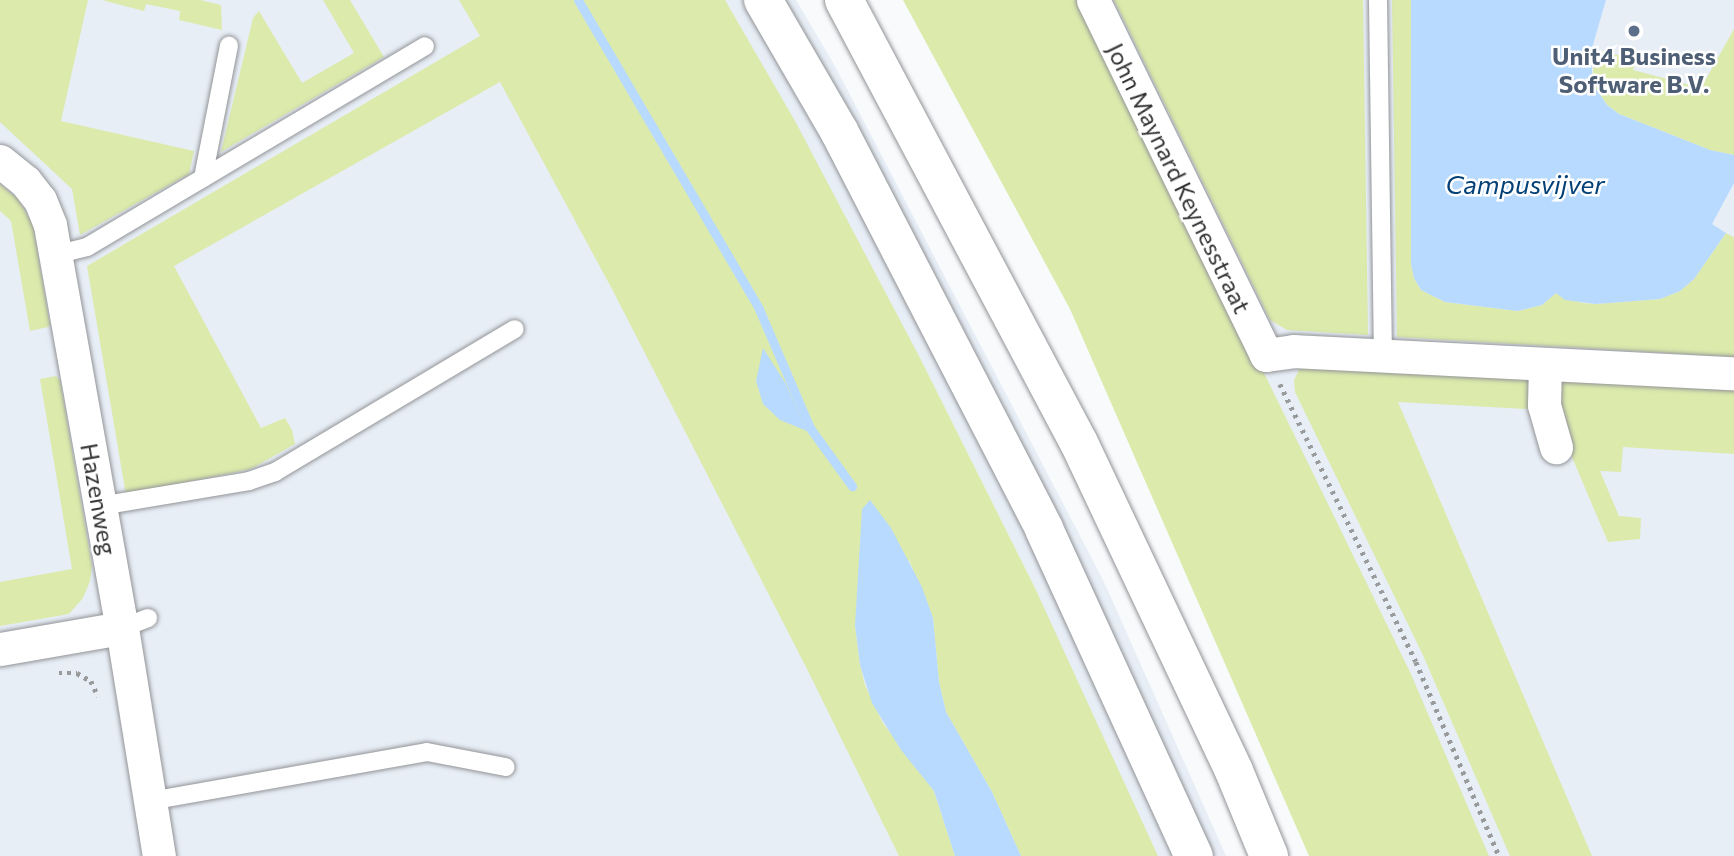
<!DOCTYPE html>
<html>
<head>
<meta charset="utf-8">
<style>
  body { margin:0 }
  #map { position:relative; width:1734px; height:856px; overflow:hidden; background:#f8fafc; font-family:Commissioner,sans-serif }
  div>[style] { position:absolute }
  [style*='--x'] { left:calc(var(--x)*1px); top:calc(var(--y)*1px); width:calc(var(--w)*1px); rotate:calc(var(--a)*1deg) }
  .built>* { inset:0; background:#e7eef6 }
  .green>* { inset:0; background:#dceaac }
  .water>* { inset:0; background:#b9daff }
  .stream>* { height:9px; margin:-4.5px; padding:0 4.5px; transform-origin:4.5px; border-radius:4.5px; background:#b9daff }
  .path>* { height:4.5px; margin-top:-2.25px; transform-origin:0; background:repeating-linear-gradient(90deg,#999a9b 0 3.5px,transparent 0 8.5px) }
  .roads { filter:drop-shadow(0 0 2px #939497) drop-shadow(0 0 2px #939497) }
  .lane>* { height:18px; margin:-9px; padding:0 9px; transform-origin:9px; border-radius:9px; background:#fff }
  .street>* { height:33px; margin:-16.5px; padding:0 16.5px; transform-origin:16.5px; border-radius:16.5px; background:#fff }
  .highway>* { height:38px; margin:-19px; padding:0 19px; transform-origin:19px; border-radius:19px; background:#fff }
  .dots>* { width:19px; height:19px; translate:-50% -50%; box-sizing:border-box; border:4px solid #fff; border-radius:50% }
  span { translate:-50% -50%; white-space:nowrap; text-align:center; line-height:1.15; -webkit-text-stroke:5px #fff; paint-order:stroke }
  .service-label { font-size:24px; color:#4e5e75; font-weight:700 }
  .street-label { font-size:24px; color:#323233 }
  .water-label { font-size:26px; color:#034177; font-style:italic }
</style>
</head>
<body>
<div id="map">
  <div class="built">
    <i style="clip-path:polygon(0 0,796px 0,836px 68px,1104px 582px,1226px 856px,0 856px)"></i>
    <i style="clip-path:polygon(933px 0,1734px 0,1734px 856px,1327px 856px)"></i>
  </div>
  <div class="green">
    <i style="clip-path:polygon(0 0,88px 0,61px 121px,194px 151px,189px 174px,80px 235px,72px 189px,0 122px)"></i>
    <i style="clip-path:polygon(102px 0,200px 0,221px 5px,222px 30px,179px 20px,180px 11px,146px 4px,144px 11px)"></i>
    <i style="clip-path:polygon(323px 0,350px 0,384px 57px,221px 152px,253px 18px,259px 11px,302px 83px,354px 53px)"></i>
    <i style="clip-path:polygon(459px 0,725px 0,795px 121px,920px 358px,1035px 588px,1158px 856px,1021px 856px,992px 792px,946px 712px,939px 682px,933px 618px,909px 560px,855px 625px,860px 665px,865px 685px,883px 723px,934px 791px,955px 856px,899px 856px,808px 671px,612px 289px,500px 82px,174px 266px,261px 428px,285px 418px,292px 430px,295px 444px,251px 469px,126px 495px,87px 266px,480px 36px)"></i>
    <i style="clip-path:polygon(903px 0,1082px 0,1410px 672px,1489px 856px,1309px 856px,1070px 309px)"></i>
    <i style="clip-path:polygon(1114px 0,1363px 0,1368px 335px,1287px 330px,1270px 320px)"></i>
    <i style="clip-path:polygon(1392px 0,1411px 0,1411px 264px,1414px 278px,1421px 290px,1445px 302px,1518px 311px,1542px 305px,1556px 293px,1582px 303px,1596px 304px,1660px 299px,1680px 291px,1694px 279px,1726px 233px,1734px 237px,1734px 357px,1397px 337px)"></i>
    <i style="clip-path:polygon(1734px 29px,1734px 155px,1710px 150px,1619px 114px,1607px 105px,1592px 83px,1595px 50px,1636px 59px,1633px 70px,1701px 88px)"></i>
    <i style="clip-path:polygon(0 184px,18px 199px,33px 225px,50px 325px,48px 327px,30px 331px,11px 221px,0 211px)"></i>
    <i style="clip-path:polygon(1300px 368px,1734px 386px,1734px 454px,1623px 447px,1621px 472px,1600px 471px,1619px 516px,1641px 518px,1640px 539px,1608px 542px,1563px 436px,1528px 409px,1398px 402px,1592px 856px,1510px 856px,1422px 653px,1295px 392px,1294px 380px)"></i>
    <i style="clip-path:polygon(56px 376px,60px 380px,92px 566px,90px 581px,83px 598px,69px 614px,0 626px,0 582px,72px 569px,40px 379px)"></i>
  </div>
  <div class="water">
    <i style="clip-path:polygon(1411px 0,1606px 0,1592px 48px,1592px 83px,1607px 105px,1619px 114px,1710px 150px,1734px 155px,1734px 183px,1712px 224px,1726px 233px,1694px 279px,1680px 291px,1660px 299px,1596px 304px,1565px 300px,1556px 293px,1542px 305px,1518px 311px,1445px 302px,1421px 290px,1414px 278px,1411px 264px)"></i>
    <i style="clip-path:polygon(763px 348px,786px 384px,807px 431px,780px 420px,763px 404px,756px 381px)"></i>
    <i style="clip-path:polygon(870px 500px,891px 528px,922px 587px,933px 618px,939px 682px,946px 712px,992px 792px,1021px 856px,955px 856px,934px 791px,901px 750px,872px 703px,860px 665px,855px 625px,862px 509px)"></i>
  </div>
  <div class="stream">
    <i style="--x:578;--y:0;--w:358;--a:59.6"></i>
    <i style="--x:759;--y:309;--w:129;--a:66.8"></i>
    <i style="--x:810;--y:428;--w:72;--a:54.1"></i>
  </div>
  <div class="path">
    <i style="--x:1280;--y:384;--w:309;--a:63.9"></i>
    <i style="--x:1416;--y:662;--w:211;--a:66.8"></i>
    <i style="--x:59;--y:673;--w:18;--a:0"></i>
    <i style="--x:77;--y:673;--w:16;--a:30"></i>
    <i style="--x:91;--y:681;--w:17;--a:65"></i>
  </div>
  <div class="roads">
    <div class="lane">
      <i style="--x:1378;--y:0;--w:355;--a:89.2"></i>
      <i style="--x:203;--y:178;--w:135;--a:-78.9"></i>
      <i style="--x:55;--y:255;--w:33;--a:-14"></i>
      <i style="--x:87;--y:247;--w:393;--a:-30.7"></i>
      <i style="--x:100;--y:506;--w:151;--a:-9.5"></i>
      <i style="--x:249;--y:481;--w:28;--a:-19"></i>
      <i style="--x:275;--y:472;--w:279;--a:-30.8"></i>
      <i style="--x:122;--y:628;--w:28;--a:-21"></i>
      <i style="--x:150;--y:801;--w:281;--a:-10"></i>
      <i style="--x:427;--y:752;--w:80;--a:10.8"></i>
    </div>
    <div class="street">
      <i style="--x:1093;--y:0;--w:395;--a:64"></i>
      <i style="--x:1266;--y:355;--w:28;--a:-8"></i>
      <i style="--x:1294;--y:351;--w:441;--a:2.9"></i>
      <i style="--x:0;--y:161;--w:32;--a:39"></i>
      <i style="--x:25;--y:181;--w:24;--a:52"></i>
      <i style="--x:40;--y:200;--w:27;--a:68"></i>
      <i style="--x:50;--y:225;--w:409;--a:79.9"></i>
      <i style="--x:122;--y:628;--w:231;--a:80.8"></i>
      <i style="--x:1545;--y:364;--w:41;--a:91.4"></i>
      <i style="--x:1544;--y:405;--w:44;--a:74.1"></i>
      <i style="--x:0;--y:649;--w:124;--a:-9.8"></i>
    </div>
    <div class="highway">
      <i style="--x:763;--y:0;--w:151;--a:59.9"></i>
      <i style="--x:839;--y:131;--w:448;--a:62.7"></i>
      <i style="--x:1044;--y:529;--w:360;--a:65.4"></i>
      <i style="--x:844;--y:0;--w:501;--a:62.06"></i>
      <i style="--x:1079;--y:443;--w:363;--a:64.7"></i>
      <i style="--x:1234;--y:771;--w:92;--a:67.6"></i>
    </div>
  </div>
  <div class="dots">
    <i style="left:1634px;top:31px;background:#5c6f8a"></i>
  </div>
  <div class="service-label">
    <span style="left:1634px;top:70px">Unit4 Business<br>Software B.V.</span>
  </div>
  <div class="street-label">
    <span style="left:1179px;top:178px;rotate:64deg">John Maynard Keynesstraat</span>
    <span style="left:99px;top:499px;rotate:80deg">Hazenweg</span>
  </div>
  <div class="water-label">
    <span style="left:1525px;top:184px">Campusvijver</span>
  </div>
</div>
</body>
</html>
